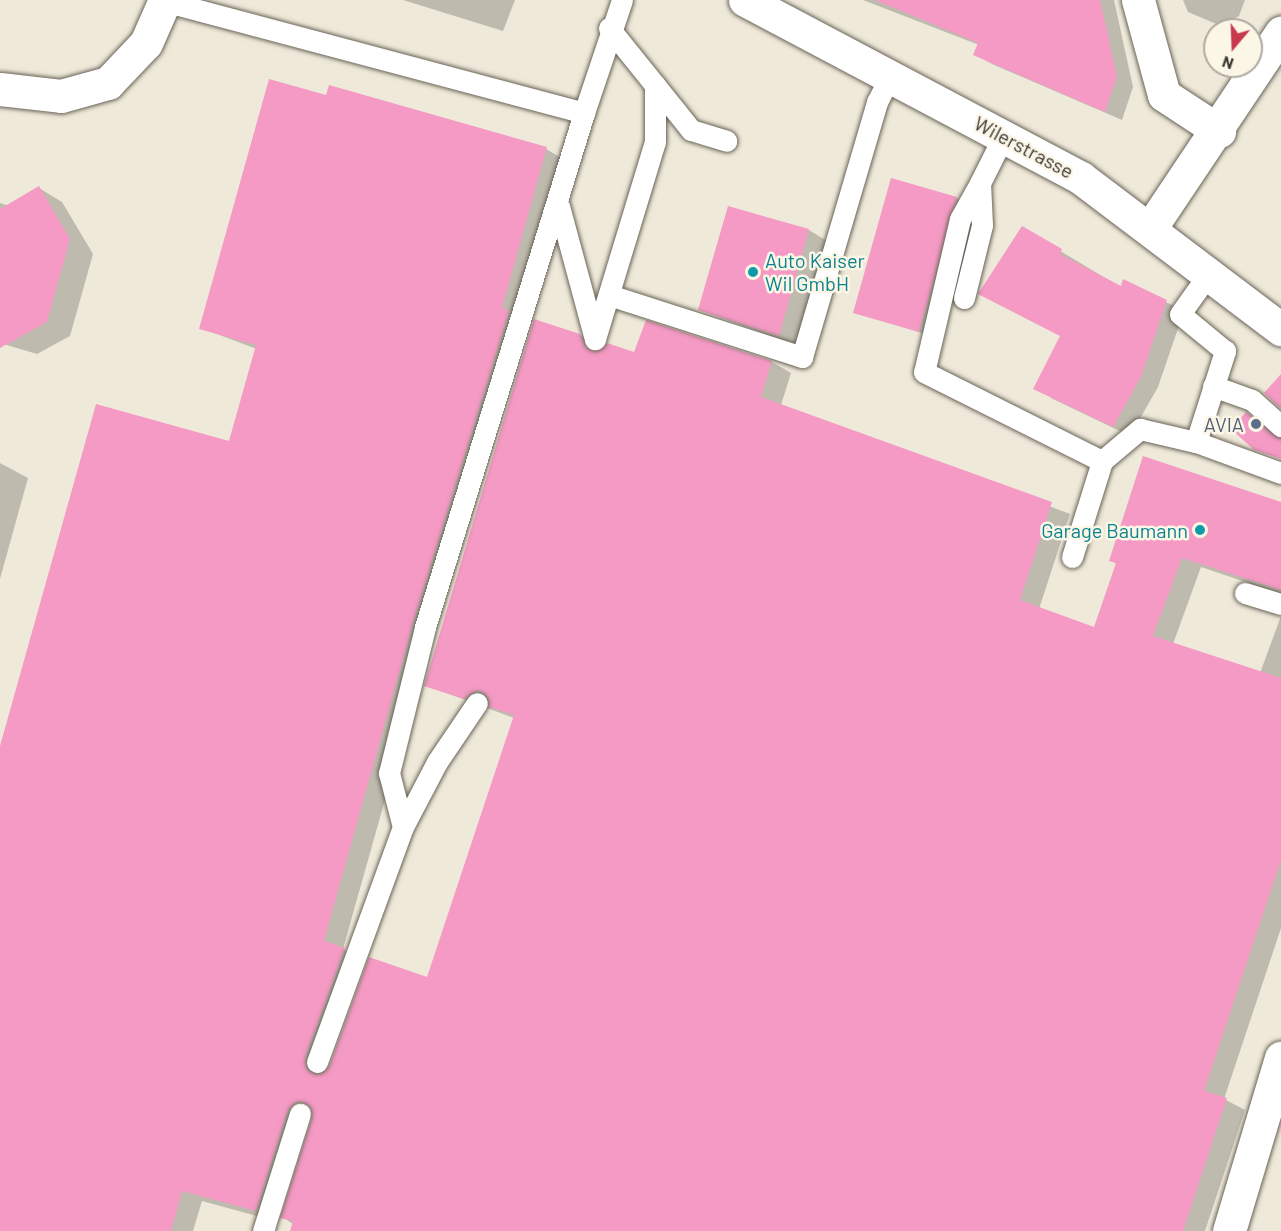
<!DOCTYPE html>
<html>
<head>
<meta charset="utf-8">
<style>
  body { margin:0 }
  #map { position:relative; width:1281px; height:1231px; overflow:hidden; background:#efe9da; font-family:Barlow,sans-serif }
  div>[style] { position:absolute }
  [style*='--x'] { left:calc(var(--x)*1px); top:calc(var(--y)*1px); width:calc(var(--w)*1px); rotate:calc(var(--a)*1deg) }
  .shadow>* { inset:0; background:#0003 }
  .building>* { inset:0; background:#f49ac4 }
  .roads { filter:drop-shadow(0 0 2px #696457) drop-shadow(0 0 2px #696457) }
  .service>* { height:21px; margin:-10.5px; padding:0 10.5px; transform-origin:10.5px; border-radius:10.5px; background:#fff }
  .minor>* { height:33px; margin:-16.5px; padding:0 16.5px; transform-origin:16.5px; border-radius:16.5px; background:#fff }
  .secondary>* { height:33px; margin:-16.5px; padding:0 16.5px; transform-origin:16.5px; border-radius:16.5px; background:#fff }
  .dots>* { width:16px; height:16px; translate:-50% -50%; box-sizing:border-box; border:3px solid #fcf6e7; border-radius:50% }
  span { translate:-50% -50%; white-space:nowrap; text-align:center; line-height:1.15; -webkit-text-stroke:5px #fcf6e7; paint-order:stroke }
  .street-label { font-size:20px; color:#3b3832 }
  .culture-label { font-size:20px; color:#0d838f }
  .left { translate:0 -50%; text-align:left }
  .right { translate:-100% -50%; text-align:right }
  .service-label { font-size:20px; color:#4e5e75 }
  .north { position:absolute; left:1203px; top:18px; width:60px; height:60px; box-sizing:border-box; background:#fcf6e7; border:2px solid #afaa9f; border-radius:50%; rotate:199deg; font-size:16px; font-weight:700; line-height:24px; text-align:center; color:#3b3832 }
  .north::after { content:''; display:block; margin:auto; width:21px; height:27px; background:#c9394e; clip-path:polygon(50% 0,100% 100%,50% 72%,0 100%) }
</style>
</head>
<body>
<div id="map">
  <div class="shadow">
    <i style="clip-path:polygon(403px 0,515px 0,503px 31px)"></i>
    <i style="clip-path:polygon(863px 0,1114px 0,1133px 87px,1122px 120px,992px 64px,975px 54px,979px 45px)"></i>
    <i style="clip-path:polygon(1183px 0,1245px 0,1239px 16px,1221px 26px,1188px 12px)"></i>
    <i style="clip-path:polygon(327px 97px,546px 149px,565px 160px,343px 949px,363px 961px,323px 1071px,428px 979px,514px 718px,425px 685px,580px 335px,601px 348px,634px 354px,772px 362px,791px 373px,781px 405px,1070px 514px,1039px 609px,1095px 629px,1117px 564px,1110px 560px,1281px 503px,1281px 594px,1201px 567px,1173px 644px,1260px 673px,1281px 616px,1281px 928px,1224px 1099px,1245px 1110px,1205px 1231px,291px 1231px,293px 1224px,282px 1217px,314px 1117px,307px 1121px,275px 1221px,202px 1201px,193px 1231px,0 1231px,0 752px,230px 443px,257px 349px,201px 328px)"></i>
    <i style="clip-path:polygon(39px 188px,62px 202px,93px 254px,70px 336px,37px 354px,0 343px,0 203px,9px 206px)"></i>
    <i style="clip-path:polygon(957px 198px,962px 202px,925px 334px,855px 312px)"></i>
    <i style="clip-path:polygon(1022px 228px,1122px 288px,1124px 281px,1184px 311px,1158px 387px,1130px 436px,1051px 398px,1062px 336px)"></i>
    <i style="clip-path:polygon(809px 230px,827px 241px,798px 346px,700px 310px)"></i>
    <i style="clip-path:polygon(0 463px,28px 478px,0 579px)"></i>
  </div>
  <div class="building">
    <i style="clip-path:polygon(875px 0,1100px 0,1117px 76px,1105px 112px,973px 55px,978px 43px)"></i>
    <i style="clip-path:polygon(269px 79px,326px 95px,329px 85px,547px 147px,502px 308px,509px 311px,413px 623px,324px 941px,345px 948px,305px 1058px,307px 1070px,319px 1075px,329px 1067px,369px 957px,427px 977px,514px 715px,489px 707px,488px 697px,478px 690px,464px 699px,424px 686px,534px 319px,580px 334px,586px 348px,597px 351px,607px 343px,634px 352px,646px 320px,772px 361px,761px 397px,1052px 502px,1020px 600px,1094px 627px,1116px 563px,1109px 561px,1143px 456px,1281px 502px,1281px 590px,1182px 558px,1153px 636px,1281px 678px,1281px 860px,1204px 1091px,1227px 1098px,1183px 1231px,290px 1231px,293px 1221px,280px 1218px,312px 1117px,310px 1106px,298px 1101px,288px 1110px,256px 1211px,182px 1191px,171px 1231px,0 1231px,0 746px,96px 404px,229px 441px,256px 345px,199px 329px)"></i>
    <i style="clip-path:polygon(891px 178px,957px 197px,919px 332px,853px 313px)"></i>
    <i style="clip-path:polygon(39px 186px,70px 239px,47px 322px,0 348px,0 209px)"></i>
    <i style="clip-path:polygon(728px 206px,809px 229px,779px 336px,698px 310px)"></i>
    <i style="clip-path:polygon(1022px 226px,1062px 249px,1060px 254px,1121px 286px,1123px 279px,1167px 300px,1141px 377px,1113px 427px,1033px 389px,1060px 336px,978px 294px)"></i>
    <i style="clip-path:polygon(1281px 374px,1281px 409px,1264px 393px)"></i>
    <i style="clip-path:polygon(1246px 412px,1281px 438px,1281px 459px,1254px 450px,1231px 429px)"></i>
  </div>
  <div class="roads">
    <div class="service">
      <i style="--x:164;--y:1;--w:435;--a:14.9"></i>
      <i style="--x:584;--y:113;--w:119;--a:-71.4"></i>
      <i style="--x:609;--y:28;--w:131;--a:51.2"></i>
      <i style="--x:691;--y:130;--w:37;--a:17"></i>
      <i style="--x:980;--y:183;--w:41;--a:119.1"></i>
      <i style="--x:960;--y:219;--w:157;--a:103.2"></i>
      <i style="--x:924;--y:372;--w:199;--a:26.6"></i>
      <i style="--x:1102;--y:461;--w:50;--a:-40.1"></i>
      <i style="--x:1140;--y:429;--w:57;--a:13.1"></i>
      <i style="--x:1196;--y:442;--w:96;--a:-72.3"></i>
      <i style="--x:1225;--y:351;--w:58;--a:-140.6"></i>
      <i style="--x:1180;--y:314;--w:52;--a:-54.5"></i>
      <i style="--x:559;--y:206;--w:138;--a:74.9"></i>
      <i style="--x:609;--y:295;--w:203;--a:17.8"></i>
      <i style="--x:802;--y:357;--w:266;--a:-73.6"></i>
      <i style="--x:877;--y:102;--w:28;--a:-63"></i>
      <i style="--x:964;--y:298;--w:75;--a:-76.1"></i>
      <i style="--x:982;--y:225;--w:42;--a:-92.7"></i>
      <i style="--x:980;--y:183;--w:54;--a:-63.4"></i>
      <i style="--x:595;--y:339;--w:206;--a:-73.1"></i>
      <i style="--x:655;--y:142;--w:57;--a:-90"></i>
      <i style="--x:1213;--y:386;--w:41;--a:19.7"></i>
      <i style="--x:1252;--y:400;--w:39;--a:42"></i>
      <i style="--x:1196;--y:442;--w:90;--a:20"></i>
      <i style="--x:1072;--y:557;--w:101;--a:-72.6"></i>
      <i style="--x:1245;--y:593;--w:38;--a:17"></i>
      <i style="--x:403;--y:827;--w:73;--a:-62.4"></i>
      <i style="--x:437;--y:762;--w:71;--a:-55.9"></i>
      <i style="--x:317;--y:1062;--w:250;--a:-69.9"></i>
      <i style="--x:403;--y:827;--w:56;--a:-104.5"></i>
      <i style="--x:389;--y:773;--w:150;--a:-76.1"></i>
      <i style="--x:425;--y:627;--w:538;--a:-72.81"></i>
      <i style="--x:263;--y:1231;--w:123;--a:-72.5"></i>
    </div>
    <div class="minor">
      <i style="--x:1138;--y:0;--w:98;--a:74.7"></i>
      <i style="--x:1164;--y:95;--w:66;--a:33.2"></i>
      <i style="--x:0;--y:89;--w:61;--a:6.5"></i>
      <i style="--x:61;--y:96;--w:49;--a:-15.5"></i>
      <i style="--x:108;--y:83;--w:55;--a:-46.5"></i>
      <i style="--x:146;--y:43;--w:47;--a:-66.2"></i>
      <i style="--x:1151;--y:227;--w:234;--a:-56.2"></i>
      <i style="--x:1229;--y:1231;--w:181;--a:-73.3"></i>
    </div>
    <div class="secondary">
      <i style="--x:745;--y:0;--w:380;--a:27.9"></i>
      <i style="--x:1081;--y:178;--w:251;--a:37.1"></i>
    </div>
  </div>
  <div class="dots">
    <i style="left:753px;top:272px;background:#0f9aa8"></i>
    <i style="left:1256px;top:424px;background:#5c6f8a"></i>
    <i style="left:1200px;top:530px;background:#0f9aa8"></i>
  </div>
  <div class="street-label">
    <span style="left:1024px;top:147px;rotate:28deg">Wilerstrasse</span>
  </div>
  <div class="culture-label">
    <span class="left" style="left:765px;top:272px">Auto Kaiser<br>Wil GmbH</span>
    <span class="right" style="left:1188px;top:530px">Garage Baumann</span>
  </div>
  <div class="service-label">
    <span class="right" style="left:1244px;top:424px">AVIA</span>
  </div>
  <div class="north">N</div>
</div>
</body>
</html>
